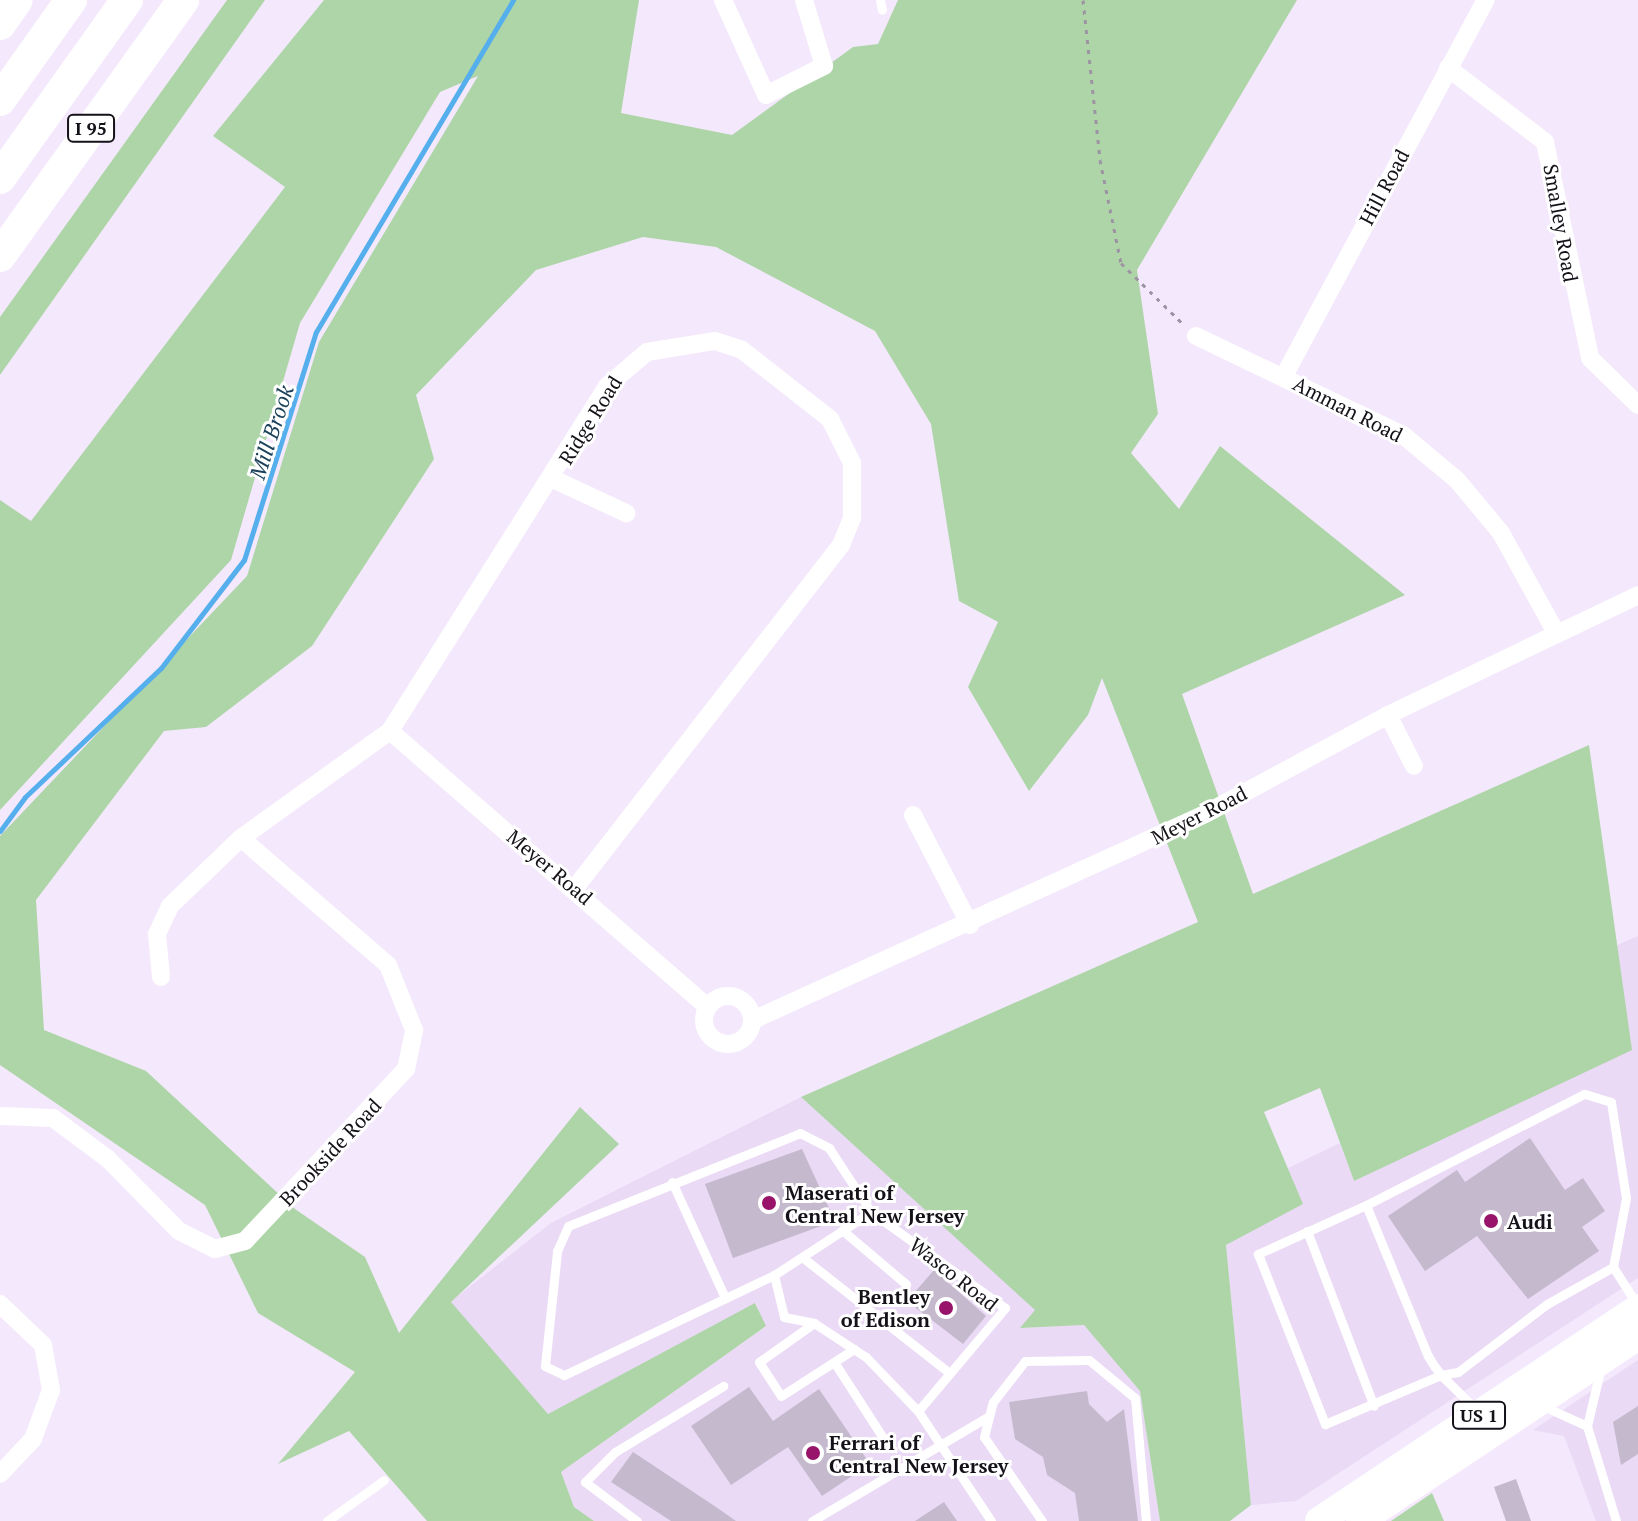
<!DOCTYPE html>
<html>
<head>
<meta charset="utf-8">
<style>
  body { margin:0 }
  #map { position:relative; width:1638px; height:1521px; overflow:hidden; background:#f4e8fc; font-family:"PT Serif",serif }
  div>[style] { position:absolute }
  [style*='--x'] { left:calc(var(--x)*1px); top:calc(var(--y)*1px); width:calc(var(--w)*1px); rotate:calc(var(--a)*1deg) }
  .built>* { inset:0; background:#eadaf5 }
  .green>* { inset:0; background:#aed5a8 }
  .stream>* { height:5px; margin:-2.5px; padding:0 2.5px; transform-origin:2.5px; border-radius:2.5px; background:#55afec }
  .building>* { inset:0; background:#c5bacd }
  .path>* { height:3px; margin-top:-1.5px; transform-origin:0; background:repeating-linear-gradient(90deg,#9d94a3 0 4px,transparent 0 10px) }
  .service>* { height:9px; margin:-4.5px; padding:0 4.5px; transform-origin:4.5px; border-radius:4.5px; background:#fff }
  .minor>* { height:18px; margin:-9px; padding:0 9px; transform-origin:9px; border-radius:9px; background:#fff }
  .minor>.ring { margin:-9px; padding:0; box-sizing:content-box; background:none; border:18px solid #fff; border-radius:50% }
  .trunk>* { height:28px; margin:-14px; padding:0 14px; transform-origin:14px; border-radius:14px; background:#fff }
  .motorway>* { height:32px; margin:-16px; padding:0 16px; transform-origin:16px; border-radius:16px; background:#fff }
  .dots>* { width:22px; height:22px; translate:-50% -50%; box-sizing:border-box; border:4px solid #fff; border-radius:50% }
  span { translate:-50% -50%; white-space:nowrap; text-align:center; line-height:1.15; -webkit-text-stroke:6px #fff; paint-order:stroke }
  .shield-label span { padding:2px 6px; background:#fff; border:2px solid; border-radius:6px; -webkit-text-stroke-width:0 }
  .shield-label { font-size:18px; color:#151118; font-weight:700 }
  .street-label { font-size:20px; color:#151118 }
  .poi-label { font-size:20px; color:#151118; font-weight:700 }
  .left { translate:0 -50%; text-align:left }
  .right { translate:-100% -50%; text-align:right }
  .water-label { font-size:22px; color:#1d435c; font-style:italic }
</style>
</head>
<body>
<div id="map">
  <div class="built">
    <i style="clip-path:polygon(1638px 936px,1638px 1278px,1296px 1501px,1251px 1505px,1226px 1245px,1302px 1204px,1288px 1168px,1340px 1143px,1354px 1181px,1615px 946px)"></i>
    <i style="clip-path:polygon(801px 1097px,1036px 1310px,1021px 1328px,1084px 1325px,1140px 1391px,1160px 1521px,594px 1521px,574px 1507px,561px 1472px,765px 1327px,756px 1303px,548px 1414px,450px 1302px,551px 1223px)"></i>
    <i style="clip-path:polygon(1638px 1360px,1638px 1521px,1596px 1521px,1564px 1436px,1533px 1430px)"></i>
  </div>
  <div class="green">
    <i style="clip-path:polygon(227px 0,265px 0,0 375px,0 317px)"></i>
    <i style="clip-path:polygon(324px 0,639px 0,621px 113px,732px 135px,853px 47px,878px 44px,898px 0,1297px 0,1137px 270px,1158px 414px,1131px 453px,1179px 509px,1220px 446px,1405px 595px,1182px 694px,1253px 894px,1589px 745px,1632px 1050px,1354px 1181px,1320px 1088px,1264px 1112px,1303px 1204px,1226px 1245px,1251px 1505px,1230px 1521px,1160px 1521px,1140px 1391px,1084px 1325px,1020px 1328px,1035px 1310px,801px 1097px,1198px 922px,1102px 678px,1088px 715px,1029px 791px,968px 687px,998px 622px,959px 601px,931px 424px,875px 331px,716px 247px,643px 237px,536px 270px,416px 395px,434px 459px,312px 646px,206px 727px,164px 731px,36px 900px,44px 1030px,146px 1071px,295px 1209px,365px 1257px,399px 1333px,580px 1107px,619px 1144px,451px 1302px,548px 1414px,755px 1303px,766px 1326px,561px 1472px,574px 1507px,594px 1521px,427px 1521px,349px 1431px,278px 1464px,355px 1372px,258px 1313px,205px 1205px,0 1065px,0 836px,247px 576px,319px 342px,478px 76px,440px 92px,300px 323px,231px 560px,0 810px,0 500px,31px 521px,285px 187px,213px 136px)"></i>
    <i style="clip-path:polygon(1432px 1493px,1444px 1521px,1391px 1521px)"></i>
  </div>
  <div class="stream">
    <i style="--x:0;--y:831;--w:42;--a:-53.7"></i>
    <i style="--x:25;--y:797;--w:187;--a:-43.5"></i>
    <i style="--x:161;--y:668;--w:136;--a:-52.5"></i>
    <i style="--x:244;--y:560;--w:239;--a:-72.5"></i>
    <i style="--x:316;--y:332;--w:386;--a:-59.3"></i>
  </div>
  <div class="building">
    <i style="clip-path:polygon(1530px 1138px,1565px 1190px,1583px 1178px,1605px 1211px,1582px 1227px,1599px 1251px,1528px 1299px,1477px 1236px,1425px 1271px,1388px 1216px,1457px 1170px,1465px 1182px)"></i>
    <i style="clip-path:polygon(802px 1149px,835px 1221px,733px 1258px,705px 1184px)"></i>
    <i style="clip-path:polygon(934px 1270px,986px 1316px,963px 1344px,907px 1301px)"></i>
    <i style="clip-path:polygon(749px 1387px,773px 1421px,819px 1389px,870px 1464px,822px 1496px,788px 1447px,731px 1485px,691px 1426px)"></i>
    <i style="clip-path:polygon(1087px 1391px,1089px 1404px,1107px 1422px,1124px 1409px,1138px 1521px,1079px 1521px,1075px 1493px,1047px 1475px,1043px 1457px,1015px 1439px,1009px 1402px)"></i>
    <i style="clip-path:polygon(1638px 1406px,1638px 1454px,1621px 1465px,1613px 1422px)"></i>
    <i style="clip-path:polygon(633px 1452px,716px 1507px,736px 1521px,671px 1521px,611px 1482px)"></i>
    <i style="clip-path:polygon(1516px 1479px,1531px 1521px,1506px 1521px,1494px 1487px)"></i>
    <i style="clip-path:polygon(944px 1502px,957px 1521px,915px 1521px)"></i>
  </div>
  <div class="path">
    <i style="--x:1083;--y:0;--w:161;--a:83.9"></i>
    <i style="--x:1100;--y:160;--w:105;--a:78.5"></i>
    <i style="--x:1121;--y:263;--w:88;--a:44.5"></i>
  </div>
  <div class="service">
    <i style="--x:880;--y:0;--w:10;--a:79"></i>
    <i style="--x:672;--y:1182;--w:128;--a:65.4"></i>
    <i style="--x:1366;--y:1205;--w:119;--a:155.6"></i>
    <i style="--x:1258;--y:1254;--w:183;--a:68.5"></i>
    <i style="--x:1325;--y:1424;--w:126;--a:-22.9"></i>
    <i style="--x:1441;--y:1375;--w:17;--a:-10"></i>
    <i style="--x:1458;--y:1372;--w:112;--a:-37.4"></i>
    <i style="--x:1547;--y:1304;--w:76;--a:-29.3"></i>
    <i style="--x:1613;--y:1267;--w:70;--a:-79.3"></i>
    <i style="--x:1626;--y:1198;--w:97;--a:-98.9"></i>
    <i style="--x:1611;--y:1102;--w:28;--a:-163"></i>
    <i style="--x:1584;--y:1094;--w:245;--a:153"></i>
    <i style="--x:1366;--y:1205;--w:163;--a:67.7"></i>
    <i style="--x:1428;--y:1356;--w:13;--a:58"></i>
    <i style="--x:1435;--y:1367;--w:10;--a:53"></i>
    <i style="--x:1441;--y:1375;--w:4;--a:45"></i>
    <i style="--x:1444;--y:1378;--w:49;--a:44.2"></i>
    <i style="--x:842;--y:1230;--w:84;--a:40.2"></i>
    <i style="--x:1307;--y:1231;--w:187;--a:69.1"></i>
    <i style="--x:802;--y:1257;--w:186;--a:38.2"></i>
    <i style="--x:1613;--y:1267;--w:46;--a:57.3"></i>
    <i style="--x:774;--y:1275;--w:233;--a:154.5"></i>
    <i style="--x:564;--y:1375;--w:21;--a:-155"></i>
    <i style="--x:545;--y:1366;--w:116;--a:-84"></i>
    <i style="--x:557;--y:1251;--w:27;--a:-66"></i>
    <i style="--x:568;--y:1226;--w:250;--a:-21.8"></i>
    <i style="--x:800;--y:1133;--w:33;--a:27"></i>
    <i style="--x:829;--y:1148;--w:77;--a:56.7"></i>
    <i style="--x:814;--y:1323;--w:67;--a:144.7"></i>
    <i style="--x:759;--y:1362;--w:40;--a:57.1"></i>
    <i style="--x:781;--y:1396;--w:87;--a:-32.8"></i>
    <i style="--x:834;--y:1362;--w:101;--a:57.1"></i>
    <i style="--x:1600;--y:1371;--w:57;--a:103.3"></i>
    <i style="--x:1587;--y:1426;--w:99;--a:73"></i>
    <i style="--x:1543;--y:1406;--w:48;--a:24.4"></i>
    <i style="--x:918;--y:1411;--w:135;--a:-49.8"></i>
    <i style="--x:1005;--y:1308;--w:165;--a:-144.4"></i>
    <i style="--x:871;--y:1212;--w:116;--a:147"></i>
    <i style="--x:774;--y:1275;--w:43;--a:76.6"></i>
    <i style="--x:784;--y:1317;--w:31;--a:11"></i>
    <i style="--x:814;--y:1323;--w:62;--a:33.2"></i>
    <i style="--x:866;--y:1357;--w:75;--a:46.1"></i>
    <i style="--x:918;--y:1411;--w:132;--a:56.4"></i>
    <i style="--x:327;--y:1521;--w:70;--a:-35.7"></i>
    <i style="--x:637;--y:1521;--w:65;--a:-143.1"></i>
    <i style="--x:585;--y:1482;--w:42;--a:-45"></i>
    <i style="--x:615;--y:1452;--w:127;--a:-31.4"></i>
    <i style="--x:812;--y:1521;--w:206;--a:-30.7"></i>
    <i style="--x:1042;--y:1521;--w:102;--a:-124.6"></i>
    <i style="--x:984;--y:1437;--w:36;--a:-76"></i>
    <i style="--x:993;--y:1402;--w:52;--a:-52"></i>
    <i style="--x:1025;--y:1361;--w:64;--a:-0.9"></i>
    <i style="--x:1089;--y:1360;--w:60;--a:39.6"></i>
    <i style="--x:1135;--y:1398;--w:123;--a:84.9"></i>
  </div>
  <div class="minor">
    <i style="--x:723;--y:0;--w:104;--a:65.6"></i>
    <i style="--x:766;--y:95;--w:65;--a:-26.6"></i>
    <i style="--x:824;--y:66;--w:69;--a:-106.9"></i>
    <i style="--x:1448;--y:68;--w:122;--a:37.3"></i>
    <i style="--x:1545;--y:142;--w:221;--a:78.2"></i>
    <i style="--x:1590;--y:358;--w:67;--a:44.4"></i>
    <i style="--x:1196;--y:336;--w:229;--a:25.6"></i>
    <i style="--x:1403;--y:435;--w:70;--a:39.8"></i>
    <i style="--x:1457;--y:480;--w:69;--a:50.3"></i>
    <i style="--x:1501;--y:533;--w:112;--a:61.1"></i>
    <i style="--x:1284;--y:376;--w:427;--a:-61.8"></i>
    <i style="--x:553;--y:479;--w:81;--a:25"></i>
    <i style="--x:1388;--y:715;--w:57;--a:63"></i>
    <i style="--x:390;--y:731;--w:420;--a:41"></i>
    <i style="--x:913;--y:815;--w:124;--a:62.6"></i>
    <i style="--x:161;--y:977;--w:43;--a:-95.3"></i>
    <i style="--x:157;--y:934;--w:31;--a:-65"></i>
    <i style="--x:170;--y:906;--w:98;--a:-43.8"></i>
    <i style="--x:241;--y:838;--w:183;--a:-35.7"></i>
    <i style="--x:390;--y:731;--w:408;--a:-57.8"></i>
    <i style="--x:607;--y:386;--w:52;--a:-40.4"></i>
    <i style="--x:647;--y:352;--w:69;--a:-9.2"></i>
    <i style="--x:715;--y:341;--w:28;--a:18"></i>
    <i style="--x:742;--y:350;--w:112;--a:38.1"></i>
    <i style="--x:830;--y:419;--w:49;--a:63.4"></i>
    <i style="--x:852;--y:463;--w:55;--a:90"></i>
    <i style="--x:852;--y:518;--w:29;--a:112"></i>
    <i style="--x:841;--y:545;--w:435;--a:127.8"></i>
    <i class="ring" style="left:704px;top:996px;width:30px;height:30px"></i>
    <i style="--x:753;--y:1020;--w:497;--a:-24.5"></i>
    <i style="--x:1205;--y:814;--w:208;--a:-28.4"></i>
    <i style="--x:1388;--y:715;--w:277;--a:-25.6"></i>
    <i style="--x:0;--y:1116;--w:53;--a:2.2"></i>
    <i style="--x:53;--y:1118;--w:69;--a:36.7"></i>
    <i style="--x:108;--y:1159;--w:101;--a:45.4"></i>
    <i style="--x:179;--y:1231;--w:40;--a:26.6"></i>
    <i style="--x:215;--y:1249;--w:31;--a:-15"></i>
    <i style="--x:245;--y:1241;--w:236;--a:-46.9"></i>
    <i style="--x:406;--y:1069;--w:40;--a:-78"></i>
    <i style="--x:414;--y:1030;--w:70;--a:-111.8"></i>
    <i style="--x:388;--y:965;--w:194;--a:-139.2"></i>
    <i style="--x:0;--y:1304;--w:59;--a:43.6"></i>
    <i style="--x:43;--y:1345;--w:46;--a:79.9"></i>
    <i style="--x:51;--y:1390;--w:52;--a:110.2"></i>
    <i style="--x:33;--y:1439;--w:48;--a:133.3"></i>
  </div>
  <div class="trunk">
    <i style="--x:1319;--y:1521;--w:384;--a:-33.7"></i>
    <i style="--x:1360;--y:1521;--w:334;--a:-33.6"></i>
  </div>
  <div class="motorway">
    <i style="--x:0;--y:24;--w:29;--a:-55"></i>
    <i style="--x:0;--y:100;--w:123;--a:-54.6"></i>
    <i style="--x:0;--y:178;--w:219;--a:-54.5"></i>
    <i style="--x:0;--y:256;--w:315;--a:-54.4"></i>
  </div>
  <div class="dots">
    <i style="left:769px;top:1203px;background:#97146a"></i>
    <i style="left:1491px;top:1221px;background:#97146a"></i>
    <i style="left:946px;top:1308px;background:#97146a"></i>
    <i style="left:813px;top:1453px;background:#97146a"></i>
  </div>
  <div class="shield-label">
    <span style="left:91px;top:128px">I 95</span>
    <span style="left:1479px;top:1415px">US 1</span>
  </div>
  <div class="street-label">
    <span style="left:1384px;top:187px;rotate:-62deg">Hill Road</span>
    <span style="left:1561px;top:223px;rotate:80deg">Smalley Road</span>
    <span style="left:1348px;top:409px;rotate:27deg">Amman Road</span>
    <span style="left:590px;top:420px;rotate:-58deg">Ridge Road</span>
    <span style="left:1199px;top:815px;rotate:-27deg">Meyer Road</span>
    <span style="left:550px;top:867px;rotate:40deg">Meyer Road</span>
    <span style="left:330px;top:1152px;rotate:-47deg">Brookside Road</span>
    <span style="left:954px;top:1274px;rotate:38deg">Wasco Road</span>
  </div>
  <div class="poi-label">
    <span class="left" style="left:785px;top:1204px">Maserati of<br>Central New Jersey</span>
    <span class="left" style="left:1507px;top:1221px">Audi</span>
    <span class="right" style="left:930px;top:1308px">Bentley<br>of Edison</span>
    <span class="left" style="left:829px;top:1454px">Ferrari of<br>Central New Jersey</span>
  </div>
  <div class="water-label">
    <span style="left:271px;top:432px;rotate:-72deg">Mill Brook</span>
  </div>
</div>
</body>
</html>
